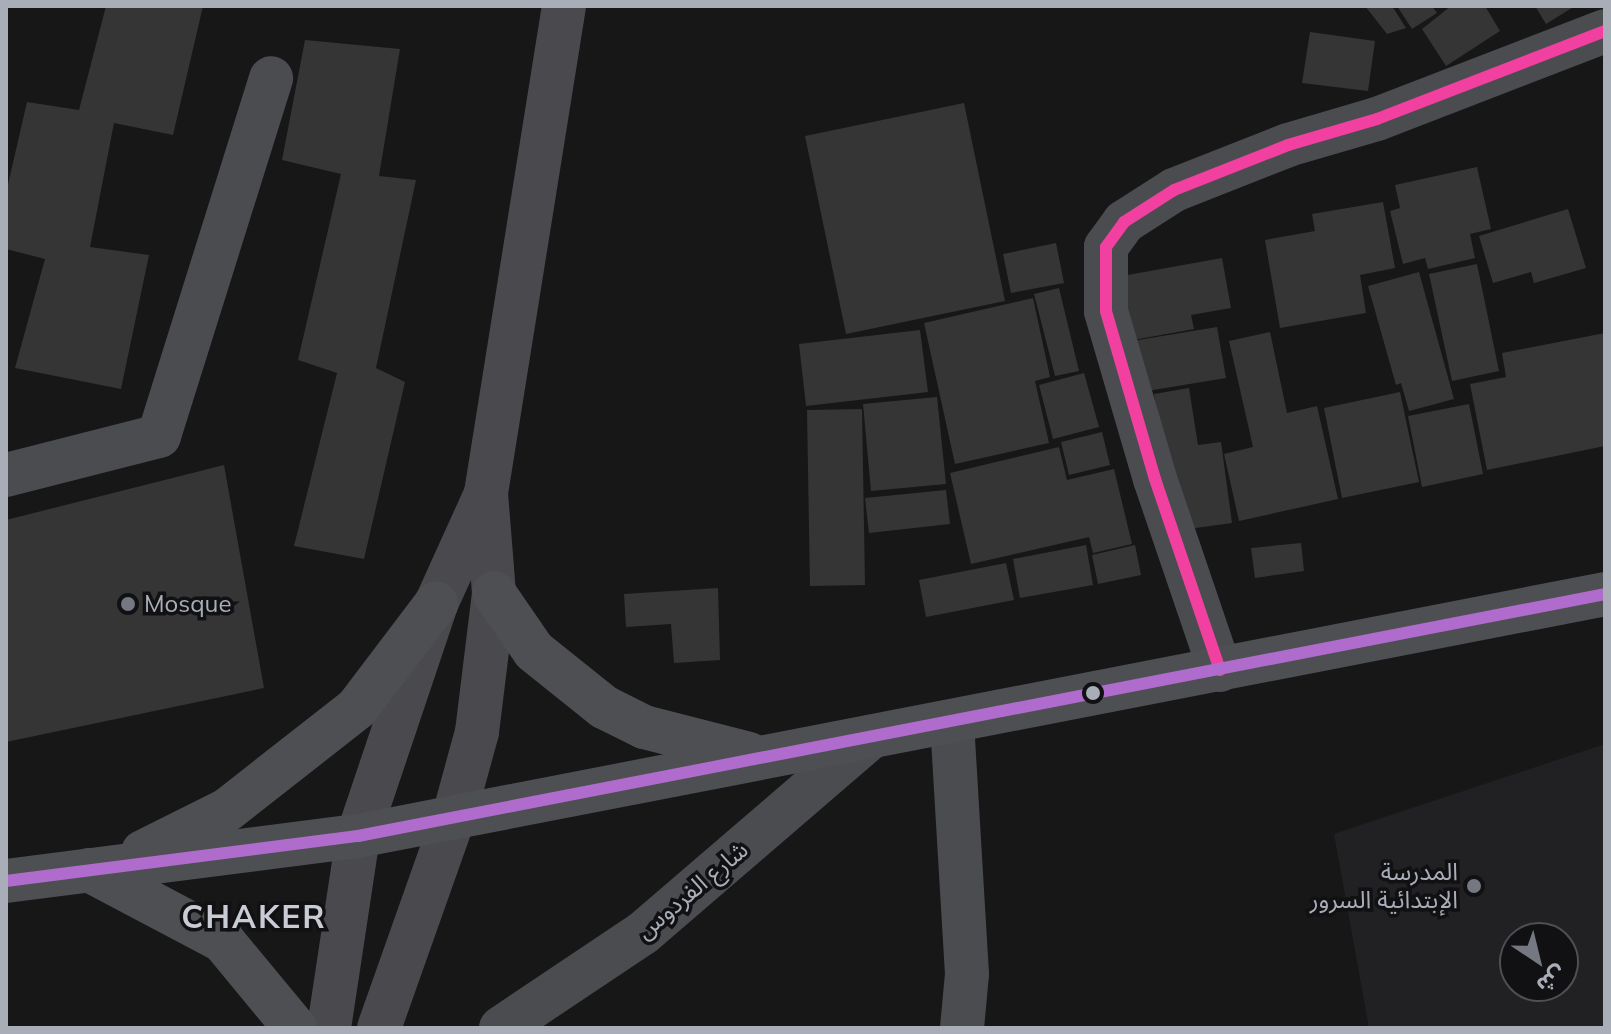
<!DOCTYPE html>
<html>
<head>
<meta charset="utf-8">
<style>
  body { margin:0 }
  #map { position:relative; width:1611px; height:1034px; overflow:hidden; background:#171717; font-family:Mulish,"Noto Sans Arabic",sans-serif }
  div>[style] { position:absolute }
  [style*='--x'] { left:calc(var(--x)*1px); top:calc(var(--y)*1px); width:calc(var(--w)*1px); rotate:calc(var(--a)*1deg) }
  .built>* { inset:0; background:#212123 }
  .building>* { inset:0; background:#353536 }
  .minor>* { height:44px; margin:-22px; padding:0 22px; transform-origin:22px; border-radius:22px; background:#4b4c50 }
  .tertiary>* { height:44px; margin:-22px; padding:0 22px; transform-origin:22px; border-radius:22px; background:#4b4c50 }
  .secondary>* { height:44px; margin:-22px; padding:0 22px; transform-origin:22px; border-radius:22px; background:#4a4a4e }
  .primary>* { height:44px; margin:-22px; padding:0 22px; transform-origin:22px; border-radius:22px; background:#4d4f52 }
  .bus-1>* { height:12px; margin:-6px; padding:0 6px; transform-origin:6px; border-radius:6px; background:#f240a1 }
  .bus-2>* { height:12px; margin:-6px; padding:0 6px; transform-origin:6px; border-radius:6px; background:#b06ccc }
  .dots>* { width:22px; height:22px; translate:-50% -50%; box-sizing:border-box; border:4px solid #111113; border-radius:50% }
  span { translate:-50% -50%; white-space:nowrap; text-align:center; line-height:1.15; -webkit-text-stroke:7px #111113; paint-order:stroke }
  .poi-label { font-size:24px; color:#a8adb8 }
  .left { translate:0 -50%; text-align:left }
  .right { translate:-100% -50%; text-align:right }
  .street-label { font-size:24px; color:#a8adb8 }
  .district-label { font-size:32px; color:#c9ccd4; font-weight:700; letter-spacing:2px }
  .frame { position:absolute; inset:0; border:8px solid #a8adb8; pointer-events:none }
  .north { position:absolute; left:1499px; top:922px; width:80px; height:80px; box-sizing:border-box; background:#111113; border:2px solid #4d4f55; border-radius:50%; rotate:145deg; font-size:22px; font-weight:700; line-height:32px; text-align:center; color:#a8adb8 }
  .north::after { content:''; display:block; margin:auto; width:28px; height:36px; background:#757880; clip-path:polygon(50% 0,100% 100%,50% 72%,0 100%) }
</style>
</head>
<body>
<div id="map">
  <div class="built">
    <i style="clip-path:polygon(evenodd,1605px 744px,1605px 1028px,1369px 1028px,1334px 834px,1605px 744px,1515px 938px,1563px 938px,1563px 986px,1515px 986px,1515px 938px)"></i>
  </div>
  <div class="building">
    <i style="clip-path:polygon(106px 6px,203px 6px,173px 135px,114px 123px,90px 247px,149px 255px,121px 389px,15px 368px,45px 259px,6px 249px,6px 193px,27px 102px,79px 110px)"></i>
    <i style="clip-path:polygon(1365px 6px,1392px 6px,1406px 28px,1387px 34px)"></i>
    <i style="clip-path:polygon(1397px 6px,1432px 6px,1437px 13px,1412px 29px)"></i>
    <i style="clip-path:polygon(1451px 6px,1485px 6px,1500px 31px,1446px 66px,1422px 29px)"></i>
    <i style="clip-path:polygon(1535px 6px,1575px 6px,1546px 24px)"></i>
    <i style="clip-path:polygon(1310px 32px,1375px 41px,1368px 91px,1302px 83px)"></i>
    <i style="clip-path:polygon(305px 40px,400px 49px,379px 176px,416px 180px,376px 368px,405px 382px,364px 559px,294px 546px,337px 373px,298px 360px,341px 174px,282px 160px)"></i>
    <i style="clip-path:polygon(964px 103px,1005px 301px,846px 334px,805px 136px)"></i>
    <i style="clip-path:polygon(1477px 167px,1491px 229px,1470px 234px,1475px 258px,1428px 269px,1425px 258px,1403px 264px,1390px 211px,1400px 208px,1395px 185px)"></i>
    <i style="clip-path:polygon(1383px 202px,1395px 268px,1360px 275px,1366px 313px,1280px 328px,1265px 240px,1315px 231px,1312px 214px)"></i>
    <i style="clip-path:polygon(1568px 209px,1586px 268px,1534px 283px,1531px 272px,1493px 283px,1479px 236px)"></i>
    <i style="clip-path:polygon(1056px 243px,1064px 283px,1011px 293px,1003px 254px)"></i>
    <i style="clip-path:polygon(1222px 258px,1231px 308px,1191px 315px,1194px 329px,1133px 340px,1122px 276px)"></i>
    <i style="clip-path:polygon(1477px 264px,1499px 371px,1452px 381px,1429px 274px)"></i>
    <i style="clip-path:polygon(1419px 272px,1454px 399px,1409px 411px,1401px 383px,1396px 385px,1368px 286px)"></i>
    <i style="clip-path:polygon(1059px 288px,1079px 371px,1055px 376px,1034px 294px)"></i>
    <i style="clip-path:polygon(1033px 298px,1050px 377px,1035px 381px,1049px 443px,955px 464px,924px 323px)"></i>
    <i style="clip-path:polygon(1217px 327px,1226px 378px,1141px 392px,1132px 341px)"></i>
    <i style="clip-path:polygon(920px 330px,928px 392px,806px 406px,799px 344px)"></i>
    <i style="clip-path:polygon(1270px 332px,1287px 413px,1317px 406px,1338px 499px,1239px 521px,1224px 454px,1253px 447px,1229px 341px)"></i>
    <i style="clip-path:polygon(1605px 333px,1605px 446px,1487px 470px,1470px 384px,1506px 377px,1502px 353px)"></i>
    <i style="clip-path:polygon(1084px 373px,1099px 427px,1053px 439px,1039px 385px)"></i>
    <i style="clip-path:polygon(1189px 388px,1198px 445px,1221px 442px,1232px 523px,1174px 531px,1154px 394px)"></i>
    <i style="clip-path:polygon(1400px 392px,1419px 482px,1342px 498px,1324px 408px)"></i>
    <i style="clip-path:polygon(937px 397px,946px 484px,871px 491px,863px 404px)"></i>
    <i style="clip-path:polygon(1469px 404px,1483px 474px,1422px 487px,1408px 416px)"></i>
    <i style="clip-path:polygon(862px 409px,865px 585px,810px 586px,807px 410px)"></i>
    <i style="clip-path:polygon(1102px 432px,1110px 465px,1069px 475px,1061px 442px)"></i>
    <i style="clip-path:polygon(1059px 447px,1067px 480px,1114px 469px,1132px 544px,1093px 553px,1089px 537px,971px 564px,950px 473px)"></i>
    <i style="clip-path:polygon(224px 465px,264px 688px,6px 742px,6px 520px)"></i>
    <i style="clip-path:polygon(946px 490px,950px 524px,869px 533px,865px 498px)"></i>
    <i style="clip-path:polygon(1301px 543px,1304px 571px,1255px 578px,1251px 548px)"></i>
    <i style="clip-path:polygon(1086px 545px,1093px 585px,1020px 598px,1013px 559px)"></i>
    <i style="clip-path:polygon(1135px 545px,1141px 575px,1098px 584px,1092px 555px)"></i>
    <i style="clip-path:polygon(1006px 563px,1014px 600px,926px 617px,919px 580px)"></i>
    <i style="clip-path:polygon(718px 588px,720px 660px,674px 663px,671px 624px,626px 627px,624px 594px)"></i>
  </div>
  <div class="minor">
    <i style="--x:6;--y:475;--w:158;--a:-14.3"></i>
    <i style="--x:159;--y:436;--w:375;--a:-72.6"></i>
    <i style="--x:1220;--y:670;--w:202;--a:-108.8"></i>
    <i style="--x:1155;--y:479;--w:175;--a:-106.3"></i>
    <i style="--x:1106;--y:311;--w:64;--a:-90"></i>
    <i style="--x:1106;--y:247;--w:31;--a:-54"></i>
    <i style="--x:1124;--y:222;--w:59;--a:-32.6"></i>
    <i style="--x:1174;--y:190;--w:123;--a:-21.5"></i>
    <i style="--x:1288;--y:145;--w:93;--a:-16.3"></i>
    <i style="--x:1377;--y:119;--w:244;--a:-21.1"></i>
    <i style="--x:952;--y:722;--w:252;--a:86.6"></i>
    <i style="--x:967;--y:974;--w:54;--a:95.3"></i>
  </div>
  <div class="tertiary">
    <i style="--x:501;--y:1028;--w:171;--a:-33.8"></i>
    <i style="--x:643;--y:933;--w:301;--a:-40.7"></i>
  </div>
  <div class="secondary">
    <i style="--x:329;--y:1028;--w:194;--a:-81.4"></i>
    <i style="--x:358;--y:836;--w:245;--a:-71.4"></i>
    <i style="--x:436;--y:604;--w:119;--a:-65.6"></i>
    <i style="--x:379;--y:1028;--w:225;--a:-70.5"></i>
    <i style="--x:454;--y:816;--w:87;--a:-74.7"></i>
    <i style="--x:477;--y:732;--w:140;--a:-83"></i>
    <i style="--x:494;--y:593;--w:100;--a:-94.6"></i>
    <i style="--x:486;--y:493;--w:493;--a:-80.9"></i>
  </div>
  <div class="primary">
    <i style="--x:494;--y:593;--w:70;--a:55.4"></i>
    <i style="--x:534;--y:651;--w:90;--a:38.7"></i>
    <i style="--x:604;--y:707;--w:45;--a:26.6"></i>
    <i style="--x:644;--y:727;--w:108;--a:14.4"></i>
    <i style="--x:143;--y:852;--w:94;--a:-26.6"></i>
    <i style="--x:227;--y:810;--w:165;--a:-38.1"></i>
    <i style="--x:357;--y:708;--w:131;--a:-52.8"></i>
    <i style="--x:89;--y:870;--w:152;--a:27.9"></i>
    <i style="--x:223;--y:941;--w:113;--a:50.4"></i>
    <i style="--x:6;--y:881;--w:355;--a:-7.3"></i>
    <i style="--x:358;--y:836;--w:1270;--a:-10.98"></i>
  </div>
  <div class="bus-1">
    <i style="--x:1220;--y:670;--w:202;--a:-108.8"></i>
    <i style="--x:1155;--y:479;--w:175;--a:-106.3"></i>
    <i style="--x:1106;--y:311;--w:64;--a:-90"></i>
    <i style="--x:1106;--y:247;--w:31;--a:-54"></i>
    <i style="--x:1124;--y:222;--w:59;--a:-32.6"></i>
    <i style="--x:1174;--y:190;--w:123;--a:-21.5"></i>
    <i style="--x:1288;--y:145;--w:93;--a:-16.3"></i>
    <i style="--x:1377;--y:119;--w:244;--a:-21.1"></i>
  </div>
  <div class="bus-2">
    <i style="--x:6;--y:881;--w:355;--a:-7.3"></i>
    <i style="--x:358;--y:836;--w:1270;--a:-10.98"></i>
  </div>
  <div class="dots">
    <i style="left:128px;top:604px;background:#757880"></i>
    <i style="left:1093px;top:693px;background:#a8adb8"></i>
    <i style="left:1474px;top:886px;background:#757880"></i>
  </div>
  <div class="poi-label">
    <span class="left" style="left:144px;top:604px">Mosque</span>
    <span class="right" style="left:1458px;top:886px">المدرسة<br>الإبتدائية السرور</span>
  </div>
  <div class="street-label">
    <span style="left:692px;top:890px;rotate:-40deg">شارع الفردوس</span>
  </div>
  <div class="district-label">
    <span style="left:254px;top:916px">CHAKER</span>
  </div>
  <div class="frame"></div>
  <div class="north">ش</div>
</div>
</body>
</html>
